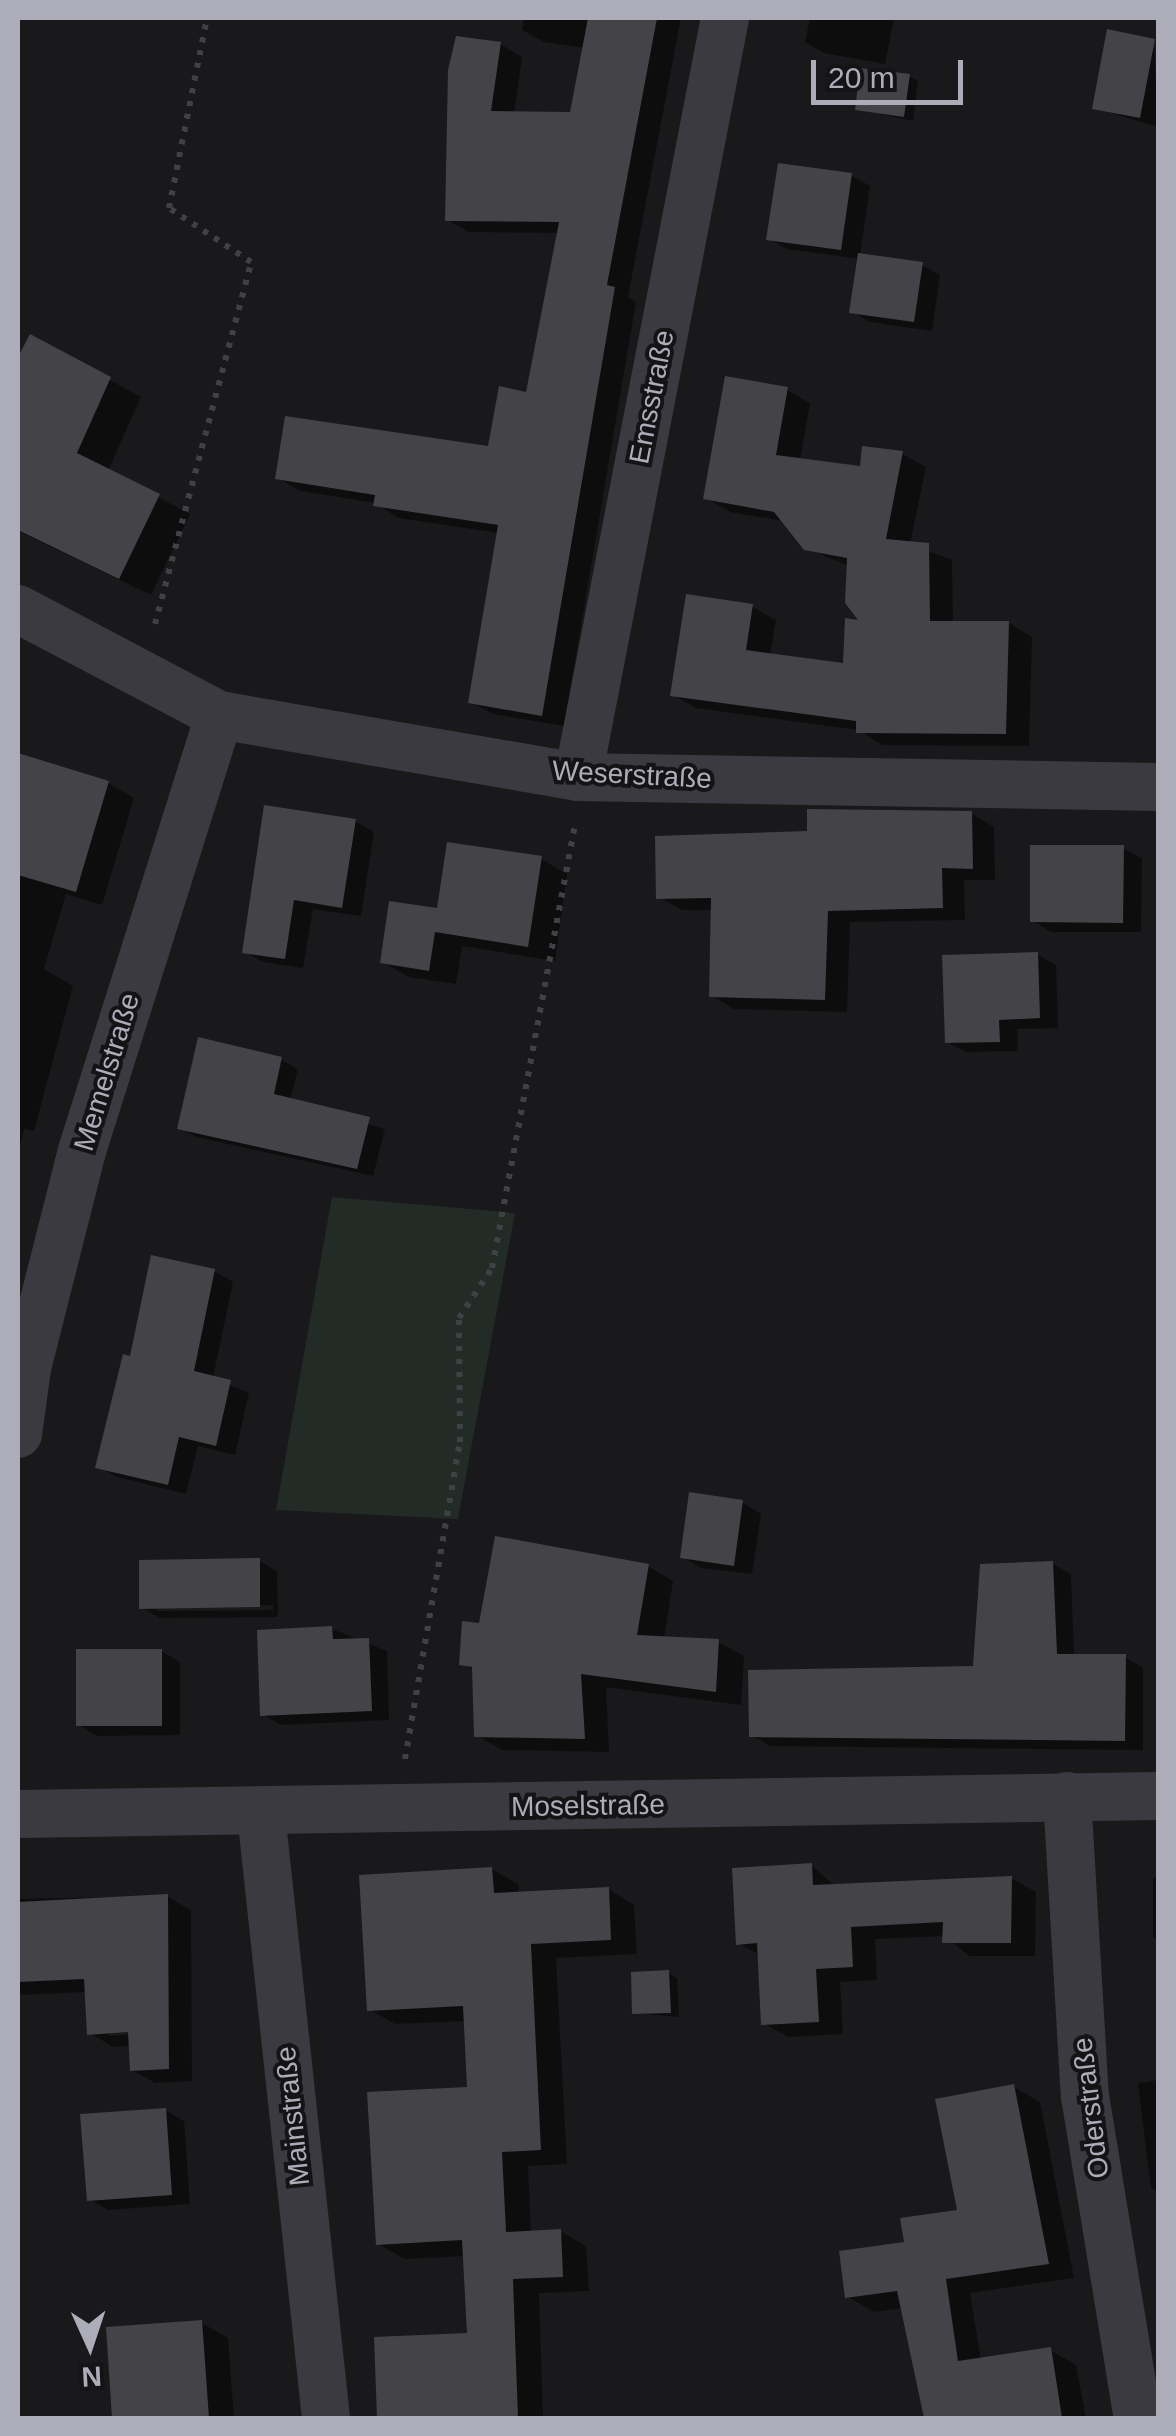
<!DOCTYPE html>
<html>
<head>
<meta charset="utf-8">
<style>
  body { margin:0 }
  #map { position:relative; width:1176px; height:2436px; overflow:hidden; background:#19191b; font-family:Helvetica,sans-serif }
  div>[style] { position:absolute }
  [style*='--x'] { left:calc(var(--x)*1px); top:calc(var(--y)*1px); width:calc(var(--w)*1px); rotate:calc(var(--a)*1deg) }
  .green>* { inset:0; background:#232b26 }
  .shadow>* { inset:0; background:#0007 }
  .building>* { inset:0; background:#444348 }
  .path>* { height:6px; margin-top:-3px; transform-origin:0; background:repeating-linear-gradient(90deg,#404146 0 5px,transparent 0 13px) }
  .street>* { height:48px; margin:-24px; padding:0 24px; transform-origin:24px; border-radius:24px; background:#3b3a40 }
  span { translate:-50% -50%; white-space:nowrap; text-align:center; line-height:1.15; -webkit-text-stroke:8px #141416; paint-order:stroke }
  .street-label { font-size:28px; color:#acadb9 }
  .frame { position:absolute; inset:0; border:20px solid #acadb9; pointer-events:none }
  .north { position:absolute; left:40px; top:2296px; width:100px; height:100px; -webkit-text-stroke:8px #141416; paint-order:stroke; rotate:177deg; font-size:28px; font-weight:700; line-height:40px; text-align:center; color:#acadb9 }
  .north::after { content:''; display:block; margin:auto; width:35px; height:45px; background:#acadb9; clip-path:polygon(50% 0,100% 100%,50% 72%,0 100%) }
  .scale { position:absolute; left:811px; top:60px; width:152px; height:45px; box-sizing:border-box; border:5px solid #acadb9; border-top:0; padding-left:12px; font-size:30px; line-height:35px; white-space:nowrap; color:#acadb9; -webkit-text-stroke:8px #141416; paint-order:stroke }
</style>
</head>
<body>
<div id="map">
  <div class="green">
    <i style="clip-path:polygon(332px 1197px,515px 1213px,458px 1519px,276px 1510px)"></i>
  </div>
  <div class="shadow">
    <i style="clip-path:polygon(524px 18px,681px 18px,628px 297px,636px 302px,564px 726px,493px 714px,471px 702px,499px 533px,398px 518px,376px 503px,300px 491px,278px 478px,490px 449px,528px 394px,560px 233px,469px 232px,448px 220px,500px 44px,522px 57px,514px 114px,572px 114px,585px 48px,544px 42px,522px 30px)"></i>
    <i style="clip-path:polygon(810px 18px,894px 18px,885px 64px,824px 53px,805px 42px)"></i>
    <i style="clip-path:polygon(1154px 41px,1158px 127px,1095px 108px)"></i>
    <i style="clip-path:polygon(909px 76px,918px 81px,913px 121px,857px 109px)"></i>
    <i style="clip-path:polygon(852px 176px,870px 186px,860px 256px,922px 265px,940px 275px,932px 331px,870px 322px,852px 311px,860px 259px,787px 249px,769px 239px)"></i>
    <i style="clip-path:polygon(31px 337px,141px 397px,108px 471px,190px 514px,151px 595px,18px 531px,18px 362px)"></i>
    <i style="clip-path:polygon(787px 390px,810px 403px,800px 460px,863px 468px,902px 454px,926px 467px,910px 544px,952px 560px,953px 624px,1009px 623px,1032px 637px,1029px 746px,882px 745px,858px 730px,696px 708px,673px 695px,752px 607px,776px 620px,770px 656px,845px 666px,864px 624px,849px 566px,805px 548px,784px 521px,730px 512px,706px 498px)"></i>
    <i style="clip-path:polygon(18px 756px,108px 783px,134px 798px,102px 905px,66px 894px,44px 969px,73px 986px,34px 1131px,24px 1129px,18px 1155px)"></i>
    <i style="clip-path:polygon(972px 814px,994px 827px,995px 880px,964px 880px,965px 920px,850px 922px,847px 1012px,734px 1009px,711px 995px,713px 910px,682px 910px,659px 897px,810px 834px)"></i>
    <i style="clip-path:polygon(355px 821px,374px 832px,361px 916px,313px 909px,303px 968px,263px 962px,244px 951px)"></i>
    <i style="clip-path:polygon(1123px 848px,1142px 858px,1141px 932px,1051px 932px,1033px 921px)"></i>
    <i style="clip-path:polygon(541px 859px,567px 874px,555px 961px,462px 946px,456px 984px,409px 977px,382px 962px,440px 911px)"></i>
    <i style="clip-path:polygon(1038px 955px,1056px 965px,1058px 1028px,1017px 1029px,1018px 1051px,966px 1052px,947px 1042px)"></i>
    <i style="clip-path:polygon(200px 1040px,281px 1060px,298px 1069px,290px 1100px,385px 1129px,373px 1176px,196px 1137px,180px 1128px)"></i>
    <i style="clip-path:polygon(214px 1271px,233px 1282px,213px 1378px,249px 1393px,235px 1455px,198px 1446px,186px 1494px,117px 1477px,98px 1466px,132px 1359px)"></i>
    <i style="clip-path:polygon(743px 1503px,761px 1514px,752px 1574px,701px 1568px,682px 1557px)"></i>
    <i style="clip-path:polygon(evenodd,259px 1561px,277px 1571px,278px 1617px,160px 1618px,141px 1607px,259px 1561px,273px 1605px,273px 1610px,157px 1611px,157px 1606px,273px 1605px)"></i>
    <i style="clip-path:polygon(1052px 1563px,1071px 1574px,1074px 1657px,1125px 1657px,1143px 1668px,1143px 1750px,770px 1746px,751px 1735px,976px 1668px)"></i>
    <i style="clip-path:polygon(648px 1566px,673px 1581px,664px 1639px,718px 1642px,744px 1656px,741px 1705px,606px 1687px,609px 1752px,502px 1750px,476px 1735px,475px 1671px,462px 1663px,481px 1626px)"></i>
    <i style="clip-path:polygon(332px 1629px,387px 1651px,389px 1720px,281px 1725px,262px 1714px)"></i>
    <i style="clip-path:polygon(161px 1651px,180px 1662px,180px 1735px,97px 1736px,79px 1725px)"></i>
    <i style="clip-path:polygon(812px 1866px,836px 1887px,1011px 1878px,1036px 1892px,1035px 1956px,969px 1956px,945px 1936px,875px 1939px,877px 1980px,840px 1982px,843px 2034px,788px 2037px,763px 2023px,760px 1955px,738px 1943px)"></i>
    <i style="clip-path:polygon(492px 1869px,518px 1884px,519px 1894px,608px 1889px,634px 1905px,637px 1954px,556px 1958px,567px 2164px,528px 2166px,531px 2233px,560px 2231px,586px 2246px,589px 2291px,539px 2293px,543px 2418px,379px 2418px,376px 2339px,470px 2335px,465px 2256px,405px 2259px,378px 2244px,470px 2089px,466px 2021px,395px 2024px,369px 2009px)"></i>
    <i style="clip-path:polygon(1153px 1878px,1158px 1878px,1158px 1940px,1153px 1937px)"></i>
    <i style="clip-path:polygon(evenodd,167px 1896px,191px 1910px,192px 2081px,155px 2083px,132px 2070px,131px 2046px,113px 2047px,90px 2033px,87px 1992px,18px 1995px,18px 1899px,167px 1896px,140px 2029px,140px 2034px,109px 2036px,109px 2031px,140px 2029px)"></i>
    <i style="clip-path:polygon(668px 1973px,677px 1978px,679px 2017px,635px 2013px)"></i>
    <i style="clip-path:polygon(1158px 2080px,1158px 2192px,1151px 2188px,1138px 2083px)"></i>
    <i style="clip-path:polygon(1014px 2087px,1040px 2102px,1074px 2278px,970px 2293px,981px 2360px,1050px 2350px,1076px 2365px,1086px 2418px,927px 2418px,914px 2337px,902px 2308px,874px 2312px,848px 2297px,906px 2244px,960px 2212px)"></i>
    <i style="clip-path:polygon(165px 2110px,184px 2121px,190px 2204px,108px 2210px,89px 2199px)"></i>
    <i style="clip-path:polygon(202px 2323px,228px 2338px,234px 2418px,115px 2418px,108px 2329px)"></i>
  </div>
  <div class="building">
    <i style="clip-path:polygon(588px 18px,657px 18px,607px 285px,615px 287px,542px 716px,468px 703px,498px 525px,373px 506px,375px 495px,275px 479px,285px 416px,488px 446px,499px 386px,526px 392px,559px 222px,445px 221px,448px 70px,456px 36px,501px 42px,491px 111px,570px 112px)"></i>
    <i style="clip-path:polygon(1107px 29px,1155px 39px,1140px 118px,1092px 109px)"></i>
    <i style="clip-path:polygon(860px 68px,910px 74px,904px 117px,855px 110px)"></i>
    <i style="clip-path:polygon(778px 163px,852px 173px,841px 250px,766px 240px)"></i>
    <i style="clip-path:polygon(858px 253px,923px 262px,914px 322px,849px 313px)"></i>
    <i style="clip-path:polygon(30px 334px,111px 377px,77px 453px,160px 494px,119px 579px,18px 530px,18px 357px)"></i>
    <i style="clip-path:polygon(725px 376px,788px 387px,776px 455px,860px 466px,862px 446px,903px 451px,886px 539px,929px 543px,930px 621px,1009px 621px,1006px 734px,856px 733px,856px 721px,670px 696px,686px 594px,753px 604px,746px 650px,843px 663px,845px 618px,858px 620px,845px 603px,847px 558px,804px 550px,774px 512px,703px 499px)"></i>
    <i style="clip-path:polygon(18px 753px,109px 781px,76px 892px,18px 875px)"></i>
    <i style="clip-path:polygon(264px 805px,356px 819px,342px 908px,294px 900px,285px 959px,242px 953px)"></i>
    <i style="clip-path:polygon(807px 809px,972px 811px,973px 869px,942px 868px,943px 908px,828px 911px,825px 1000px,709px 997px,711px 898px,656px 899px,655px 836px,807px 831px)"></i>
    <i style="clip-path:polygon(447px 842px,542px 856px,528px 947px,435px 932px,429px 971px,380px 963px,389px 901px,437px 908px)"></i>
    <i style="clip-path:polygon(1030px 845px,1124px 845px,1123px 923px,1030px 922px)"></i>
    <i style="clip-path:polygon(1038px 952px,1040px 1018px,999px 1020px,1000px 1042px,945px 1043px,942px 955px)"></i>
    <i style="clip-path:polygon(198px 1037px,282px 1057px,274px 1094px,370px 1117px,357px 1169px,177px 1129px)"></i>
    <i style="clip-path:polygon(151px 1255px,215px 1269px,194px 1371px,231px 1380px,216px 1446px,179px 1437px,168px 1485px,95px 1468px,123px 1354px,130px 1356px)"></i>
    <i style="clip-path:polygon(689px 1492px,743px 1500px,734px 1566px,680px 1558px)"></i>
    <i style="clip-path:polygon(495px 1536px,649px 1564px,637px 1635px,719px 1639px,716px 1692px,581px 1674px,585px 1739px,474px 1737px,472px 1667px,459px 1665px,462px 1621px,479px 1623px)"></i>
    <i style="clip-path:polygon(260px 1558px,260px 1607px,139px 1609px,139px 1560px)"></i>
    <i style="clip-path:polygon(1053px 1561px,1057px 1654px,1126px 1654px,1125px 1741px,749px 1737px,748px 1670px,973px 1666px,980px 1564px)"></i>
    <i style="clip-path:polygon(332px 1626px,333px 1639px,369px 1638px,372px 1711px,260px 1716px,257px 1630px)"></i>
    <i style="clip-path:polygon(76px 1649px,162px 1649px,162px 1726px,76px 1726px)"></i>
    <i style="clip-path:polygon(812px 1863px,813px 1885px,1012px 1876px,1011px 1943px,942px 1943px,943px 1922px,851px 1927px,853px 1967px,816px 1969px,819px 2022px,761px 2025px,757px 1943px,736px 1945px,732px 1868px)"></i>
    <i style="clip-path:polygon(492px 1867px,494px 1893px,609px 1887px,611px 1940px,531px 1944px,541px 2150px,502px 2152px,506px 2232px,561px 2229px,563px 2277px,513px 2279px,518px 2418px,377px 2418px,374px 2337px,467px 2333px,462px 2240px,376px 2245px,367px 2092px,467px 2087px,463px 2006px,367px 2011px,359px 1875px)"></i>
    <i style="clip-path:polygon(168px 1894px,169px 2069px,130px 2071px,128px 2032px,87px 2035px,84px 1979px,18px 1982px,18px 1902px)"></i>
    <i style="clip-path:polygon(669px 1970px,671px 2013px,632px 2014px,631px 1972px)"></i>
    <i style="clip-path:polygon(1014px 2084px,1049px 2264px,946px 2279px,958px 2361px,1051px 2347px,1062px 2418px,924px 2418px,897px 2291px,845px 2298px,839px 2251px,904px 2242px,900px 2218px,957px 2210px,935px 2099px)"></i>
    <i style="clip-path:polygon(166px 2108px,172px 2195px,87px 2201px,80px 2114px)"></i>
    <i style="clip-path:polygon(202px 2320px,209px 2418px,112px 2418px,106px 2327px)"></i>
  </div>
  <div class="path">
    <i style="--x:155;--y:624;--w:375;--a:-75.1"></i>
    <i style="--x:251;--y:262;--w:98;--a:-146.6"></i>
    <i style="--x:169;--y:208;--w:194;--a:-78.7"></i>
    <i style="--x:405;--y:1759;--w:322;--a:-80.2"></i>
    <i style="--x:460;--y:1442;--w:124;--a:-90.5"></i>
    <i style="--x:459;--y:1318;--w:60;--a:-56.6"></i>
    <i style="--x:492;--y:1268;--w:450;--a:-79.4"></i>
  </div>
  <div class="street">
    <i style="--x:18;--y:609;--w:227;--a:27.8"></i>
    <i style="--x:219;--y:715;--w:364;--a:9.8"></i>
    <i style="--x:578;--y:777;--w:580;--a:0.99"></i>
    <i style="--x:578;--y:777;--w:773;--a:-79.04"></i>
    <i style="--x:18;--y:1434;--w:67;--a:-82.2"></i>
    <i style="--x:27;--y:1368;--w:221;--a:-75.8"></i>
    <i style="--x:81;--y:1154;--w:460;--a:-72.5"></i>
    <i style="--x:1067;--y:1796;--w:301;--a:86.6"></i>
    <i style="--x:1085;--y:2096;--w:326;--a:80.7"></i>
    <i style="--x:261;--y:1813;--w:608;--a:83.87"></i>
    <i style="--x:18;--y:1814;--w:1140;--a:-0.9"></i>
  </div>
  <div class="street-label">
    <span style="left:652px;top:397px;rotate:-79deg">Emsstraße</span>
    <span style="left:632px;top:775px;rotate:3deg">Weserstraße</span>
    <span style="left:107px;top:1072px;rotate:-73deg">Memelstraße</span>
    <span style="left:588px;top:1806px;rotate:-1deg">Moselstraße</span>
    <span style="left:1091px;top:2108px;rotate:-97deg">Oderstraße</span>
    <span style="left:293px;top:2116px;rotate:-96deg">Mainstraße</span>
  </div>
  <div class="frame"></div>
  <div class="north">N</div>
  <div class="scale">20 m</div>
</div>
</body>
</html>
